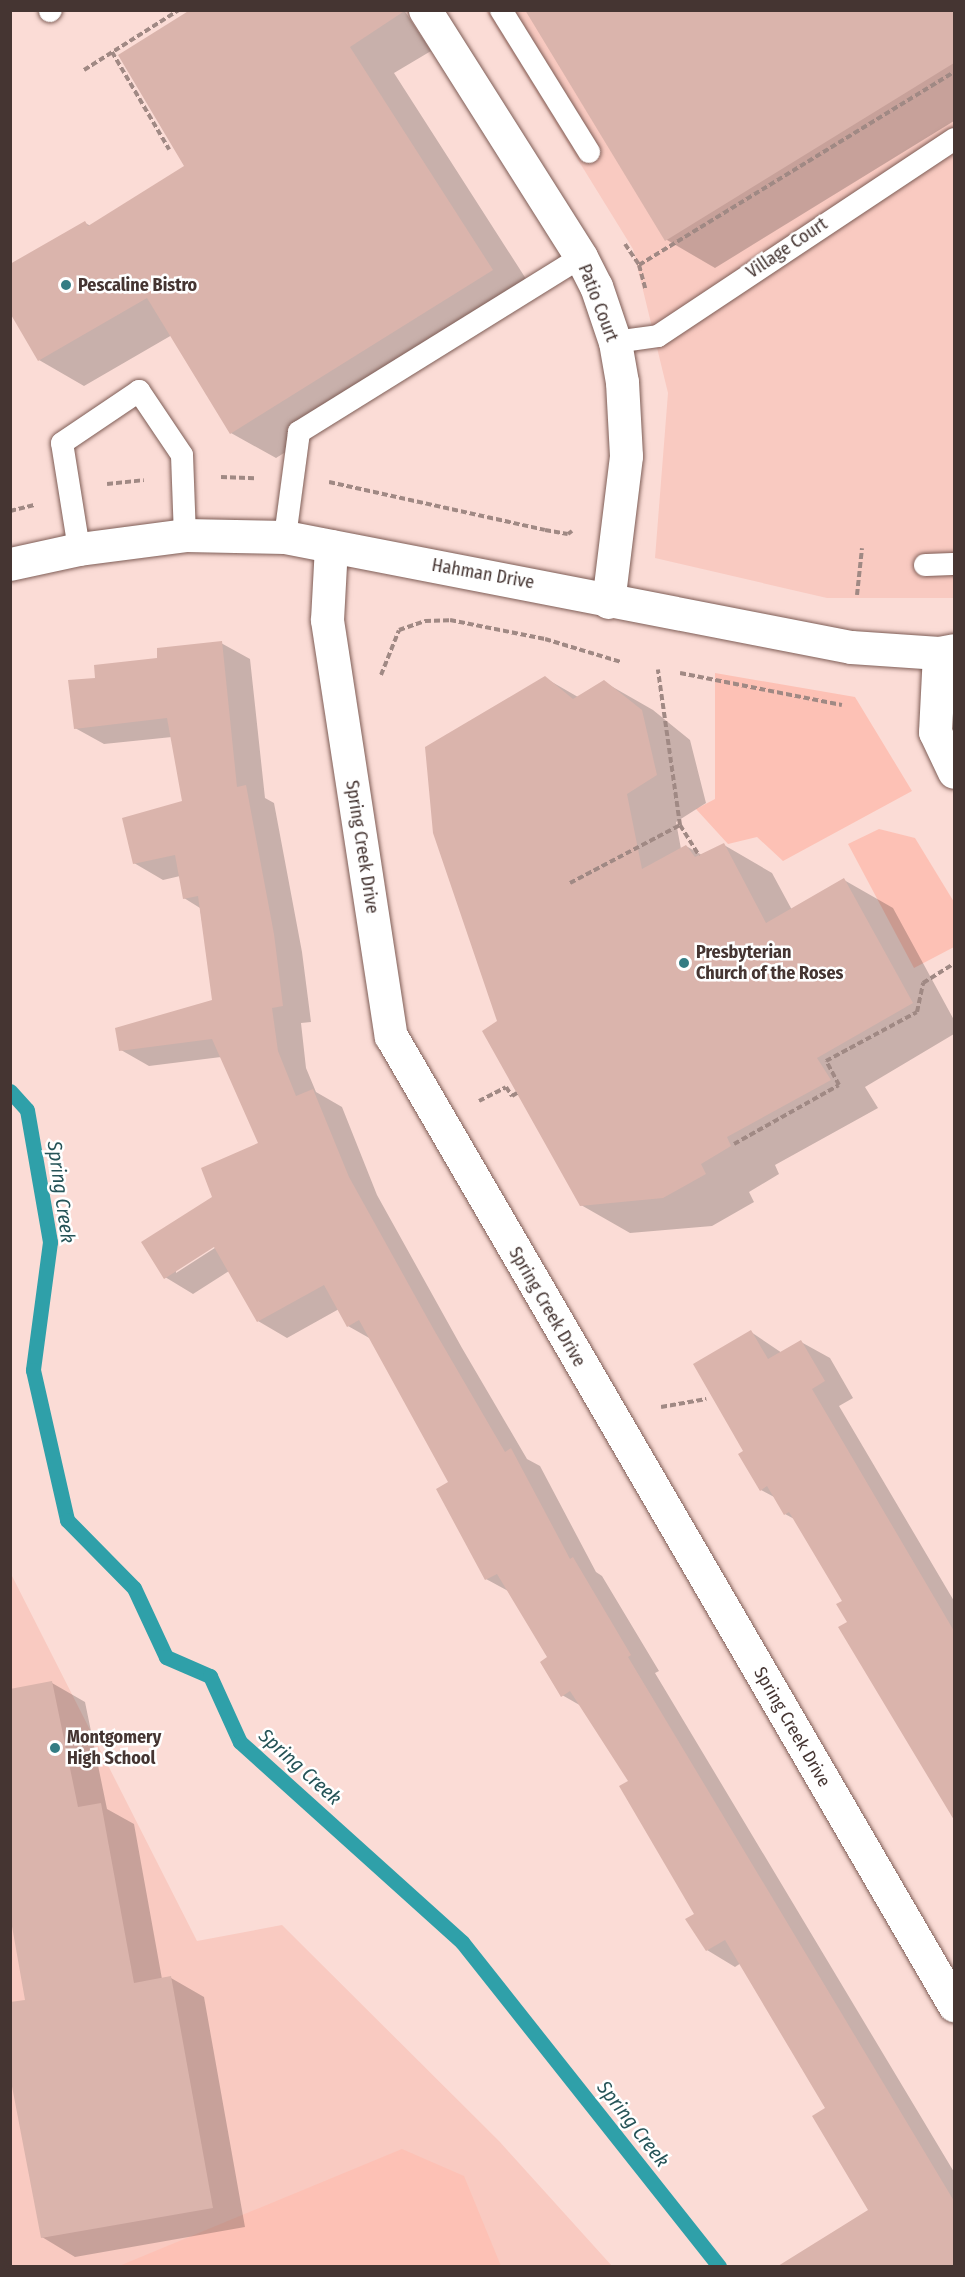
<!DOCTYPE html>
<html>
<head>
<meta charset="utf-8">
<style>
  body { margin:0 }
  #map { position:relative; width:965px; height:2277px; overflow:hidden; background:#fbdcd6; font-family:"Fira Sans Condensed",sans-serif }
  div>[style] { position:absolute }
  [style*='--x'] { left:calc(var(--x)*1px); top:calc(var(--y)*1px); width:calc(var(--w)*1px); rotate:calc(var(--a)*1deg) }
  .built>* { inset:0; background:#f9cac1 }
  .green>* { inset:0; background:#fdc1b5 }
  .shadow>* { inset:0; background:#0003 }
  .stream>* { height:15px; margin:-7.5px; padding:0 7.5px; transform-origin:7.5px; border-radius:7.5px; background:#2fa0a9 }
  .building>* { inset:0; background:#dab4ac }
  .path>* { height:4px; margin-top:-2px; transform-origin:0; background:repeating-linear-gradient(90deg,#a08984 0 6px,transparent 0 9px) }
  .roads { filter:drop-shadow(0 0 2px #7e5d56) drop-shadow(0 0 2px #7e5d56) }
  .lane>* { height:22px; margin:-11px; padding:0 11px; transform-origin:11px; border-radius:11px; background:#fff }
  .street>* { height:33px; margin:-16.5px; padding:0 16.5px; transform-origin:16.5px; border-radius:16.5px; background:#fff }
  .dots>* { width:16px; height:16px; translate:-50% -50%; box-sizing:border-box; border:3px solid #fff; border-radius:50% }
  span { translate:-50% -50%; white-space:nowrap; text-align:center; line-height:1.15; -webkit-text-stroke:5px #fff; paint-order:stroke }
  .street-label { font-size:18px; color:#453532 }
  .poi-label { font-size:18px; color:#453532; font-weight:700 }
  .left { translate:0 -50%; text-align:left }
  .water-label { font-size:20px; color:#255357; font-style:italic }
  .frame { position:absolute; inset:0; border:12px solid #453532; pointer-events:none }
</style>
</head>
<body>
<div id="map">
  <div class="built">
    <i style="clip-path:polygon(486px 11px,954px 11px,954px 598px,827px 598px,655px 558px,668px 393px,633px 249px)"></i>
    <i style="clip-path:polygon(10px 1572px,197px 1941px,282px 1925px,499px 2141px,612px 2266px,11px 2266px)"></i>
  </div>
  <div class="green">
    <i style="clip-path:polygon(715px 673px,855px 697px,912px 791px,783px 861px,757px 837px,728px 844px,696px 809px,715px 799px)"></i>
    <i style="clip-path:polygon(879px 829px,915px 838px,954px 902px,954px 947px,914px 968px,848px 844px)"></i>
    <i style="clip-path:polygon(402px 2149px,464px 2176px,501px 2266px,119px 2266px)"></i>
  </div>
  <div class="shadow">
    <i style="clip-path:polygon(193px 10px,404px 10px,431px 51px,394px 73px,537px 296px,276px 458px,231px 433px,172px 335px,84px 386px,39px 360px,85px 223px,91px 226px,186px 166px)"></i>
    <i style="clip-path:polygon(526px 10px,954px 10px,954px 121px,715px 268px,667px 240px)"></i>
    <i style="clip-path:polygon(evenodd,221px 643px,250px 659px,265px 798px,274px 803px,302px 952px,311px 1022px,301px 1023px,306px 1068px,316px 1092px,342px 1107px,377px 1195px,462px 1348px,527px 1459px,540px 1466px,596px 1572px,602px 1576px,659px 1671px,655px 1673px,954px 2172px,954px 2266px,823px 2266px,811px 2247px,870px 2210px,827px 2109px,741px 1963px,735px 1967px,707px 1950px,696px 1914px,630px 1781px,583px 1707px,562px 1695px,549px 1658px,510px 1592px,486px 1579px,451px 1483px,371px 1339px,348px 1326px,339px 1309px,287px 1338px,258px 1321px,229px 1271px,193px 1294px,165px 1277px,213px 1198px,260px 1144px,221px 1057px,149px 1066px,121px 1050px,214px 1001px,200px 908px,184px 898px,180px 876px,163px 880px,134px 863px,184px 802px,172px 737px,104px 744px,75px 728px,97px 679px,221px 643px,219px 1241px,221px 1244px,176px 1273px,176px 1269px,219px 1241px)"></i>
    <i style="clip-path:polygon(545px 678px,578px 697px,604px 682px,653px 710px,690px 740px,706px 803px,676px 822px,681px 849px,686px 846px,702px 855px,724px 845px,772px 873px,792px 910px,844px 880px,893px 908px,954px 1020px,954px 1034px,865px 1087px,878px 1108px,775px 1165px,779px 1174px,749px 1192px,754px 1202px,712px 1226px,630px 1233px,581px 1205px,499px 1022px)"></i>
    <i style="clip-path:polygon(751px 1332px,782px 1353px,801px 1342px,830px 1358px,853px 1398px,839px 1406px,954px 1601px,954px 1814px,840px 1628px,849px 1622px,844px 1601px,796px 1520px,785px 1514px,776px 1498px,761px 1490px,746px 1451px)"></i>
    <i style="clip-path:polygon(52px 1683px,85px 1702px,107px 1809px,134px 1824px,162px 1979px,171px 1978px,204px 1997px,245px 2227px,75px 2257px,42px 2237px,27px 2001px)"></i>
  </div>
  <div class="stream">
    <i style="--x:10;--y:1091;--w:25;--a:48"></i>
    <i style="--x:27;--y:1110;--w:134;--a:80.1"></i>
    <i style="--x:50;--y:1242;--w:129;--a:97.6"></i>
    <i style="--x:33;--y:1370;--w:154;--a:77.2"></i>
    <i style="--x:67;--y:1520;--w:95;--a:45.4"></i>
    <i style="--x:134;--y:1588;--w:76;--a:65.1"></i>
    <i style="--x:166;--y:1657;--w:48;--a:23.4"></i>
    <i style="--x:210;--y:1676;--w:72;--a:65.6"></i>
    <i style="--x:240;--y:1742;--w:299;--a:42"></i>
    <i style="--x:462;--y:1942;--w:414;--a:51.6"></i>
  </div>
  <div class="building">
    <i style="clip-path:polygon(190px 10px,406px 10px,350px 47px,493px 270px,230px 434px,147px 298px,38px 361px,10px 313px,10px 264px,85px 221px,88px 226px,184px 166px,118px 55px)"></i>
    <i style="clip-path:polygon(525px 10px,954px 10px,954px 63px,665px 241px)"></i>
    <i style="clip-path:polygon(222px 641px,237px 787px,246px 785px,274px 934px,283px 1006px,272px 1008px,278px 1051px,296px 1096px,313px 1089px,349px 1177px,434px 1330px,505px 1452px,511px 1448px,570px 1559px,573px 1557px,631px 1655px,628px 1657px,954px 2201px,954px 2266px,778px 2266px,868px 2210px,812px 2116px,825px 2108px,725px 1940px,706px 1951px,685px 1919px,694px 1914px,619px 1786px,628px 1781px,570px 1691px,561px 1697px,540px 1662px,547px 1657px,497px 1574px,485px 1580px,436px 1489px,448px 1482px,359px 1320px,347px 1327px,324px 1285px,257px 1322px,214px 1247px,164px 1279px,141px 1242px,212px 1197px,201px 1168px,258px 1143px,212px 1039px,119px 1051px,115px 1028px,212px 1000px,198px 896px,183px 899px,175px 855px,133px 864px,122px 818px,182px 801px,167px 718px,74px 729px,68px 680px,95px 678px,94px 665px,157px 658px,157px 648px)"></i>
    <i style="clip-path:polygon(545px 676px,573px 699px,604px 680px,642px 710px,657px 775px,627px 794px,642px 869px,686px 845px,695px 857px,724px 843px,766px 923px,844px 878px,913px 1003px,817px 1058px,831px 1080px,727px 1137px,731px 1146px,701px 1164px,706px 1174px,663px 1198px,580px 1206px,482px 1031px,497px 1021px,433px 833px,425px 747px)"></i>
    <i style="clip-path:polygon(751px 1330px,768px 1359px,801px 1340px,825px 1381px,812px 1389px,954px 1631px,954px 1820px,838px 1627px,847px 1622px,836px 1604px,842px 1601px,789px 1512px,784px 1515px,767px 1486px,760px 1491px,738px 1454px,743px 1451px,693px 1364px)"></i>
    <i style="clip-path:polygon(52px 1681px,78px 1807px,101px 1803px,134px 1983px,171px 1976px,213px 2208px,41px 2238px,10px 2076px,10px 2002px,25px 2000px,10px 1915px,10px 1689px)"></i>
  </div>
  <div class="path">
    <i style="--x:112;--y:52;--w:113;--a:59.6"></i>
    <i style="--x:84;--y:70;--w:112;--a:-32.3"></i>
    <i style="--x:625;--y:244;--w:25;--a:56"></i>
    <i style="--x:639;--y:265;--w:24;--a:75"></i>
    <i style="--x:639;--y:265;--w:369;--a:-31.5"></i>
    <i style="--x:221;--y:477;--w:34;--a:2"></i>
    <i style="--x:329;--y:482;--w:221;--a:12.5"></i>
    <i style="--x:545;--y:530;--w:23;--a:10"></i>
    <i style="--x:568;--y:534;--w:5;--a:-37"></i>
    <i style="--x:107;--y:484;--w:37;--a:-6"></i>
    <i style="--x:10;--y:511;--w:25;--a:-14"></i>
    <i style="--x:857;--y:595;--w:47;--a:-83.9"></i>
    <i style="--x:680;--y:673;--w:165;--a:11.2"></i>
    <i style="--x:381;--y:675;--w:48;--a:-68.2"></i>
    <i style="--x:399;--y:630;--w:28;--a:-19"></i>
    <i style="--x:425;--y:621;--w:25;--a:-2"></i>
    <i style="--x:450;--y:620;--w:97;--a:11.3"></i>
    <i style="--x:545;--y:639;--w:79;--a:16.8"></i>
    <i style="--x:680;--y:825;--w:36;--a:58"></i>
    <i style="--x:570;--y:883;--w:124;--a:-27.8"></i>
    <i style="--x:680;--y:825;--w:157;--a:-98.1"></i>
    <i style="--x:479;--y:1101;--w:30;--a:-27"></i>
    <i style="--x:506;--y:1087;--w:11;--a:56"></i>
    <i style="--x:512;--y:1096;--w:6;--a:-31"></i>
    <i style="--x:734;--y:1144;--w:120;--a:-29.3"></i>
    <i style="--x:839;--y:1085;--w:27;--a:-118"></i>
    <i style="--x:826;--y:1061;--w:103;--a:-28.3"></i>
    <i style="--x:917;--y:1012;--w:30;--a:-78"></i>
    <i style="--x:923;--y:983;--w:36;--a:-32"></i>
    <i style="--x:661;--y:1407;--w:46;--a:-10.1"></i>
  </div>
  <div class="roads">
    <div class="lane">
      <i style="--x:501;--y:10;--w:167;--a:58.2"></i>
      <i style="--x:50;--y:11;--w:1;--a:-45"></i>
      <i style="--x:615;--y:342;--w:43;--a:-7.9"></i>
      <i style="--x:658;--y:336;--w:356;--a:-33.6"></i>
      <i style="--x:285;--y:537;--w:106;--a:-82.4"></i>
      <i style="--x:299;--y:432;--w:332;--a:-31.8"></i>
      <i style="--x:79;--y:549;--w:107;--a:-99.1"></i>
      <i style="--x:62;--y:443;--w:93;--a:-34"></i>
      <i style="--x:139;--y:391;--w:77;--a:56.1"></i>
      <i style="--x:182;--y:455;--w:80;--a:87.9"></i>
      <i style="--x:925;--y:565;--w:29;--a:-2"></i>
    </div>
    <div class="street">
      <i style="--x:425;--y:10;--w:292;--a:57.7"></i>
      <i style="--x:581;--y:257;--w:33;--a:63"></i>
      <i style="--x:596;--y:286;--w:59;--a:71.3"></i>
      <i style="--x:615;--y:342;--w:41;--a:80.1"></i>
      <i style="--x:622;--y:382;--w:74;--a:86.9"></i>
      <i style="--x:626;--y:456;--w:147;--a:97"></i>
      <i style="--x:331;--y:546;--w:74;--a:93.1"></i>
      <i style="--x:327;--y:620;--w:421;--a:81.3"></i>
      <i style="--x:391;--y:1036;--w:1121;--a:59.84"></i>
      <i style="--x:10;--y:564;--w:71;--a:-12.3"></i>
      <i style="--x:79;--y:549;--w:107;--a:-7.5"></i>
      <i style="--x:185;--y:535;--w:100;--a:1.1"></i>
      <i style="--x:285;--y:537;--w:577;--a:11"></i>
      <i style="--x:851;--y:647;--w:88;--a:3.9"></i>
      <i style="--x:939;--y:653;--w:15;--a:-11"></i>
      <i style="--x:939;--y:653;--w:79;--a:92.9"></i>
      <i style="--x:935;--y:732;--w:44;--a:64.6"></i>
    </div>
  </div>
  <div class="dots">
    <i style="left:66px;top:285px;background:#347c83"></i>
    <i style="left:684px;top:963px;background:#347c83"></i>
    <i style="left:55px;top:1748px;background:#347c83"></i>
  </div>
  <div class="street-label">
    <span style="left:787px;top:248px;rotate:-34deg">Village Court</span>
    <span style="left:598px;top:303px;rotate:69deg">Patio Court</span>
    <span style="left:483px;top:574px;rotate:10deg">Hahman Drive</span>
    <span style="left:362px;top:847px;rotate:81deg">Spring Creek Drive</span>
    <span style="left:547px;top:1307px;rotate:60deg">Spring Creek Drive</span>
    <span style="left:792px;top:1727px;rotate:60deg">Spring Creek Drive</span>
  </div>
  <div class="poi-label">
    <span class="left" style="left:78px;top:285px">Pescaline Bistro</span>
    <span class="left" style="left:696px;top:963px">Presbyterian<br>Church of the Roses</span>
    <span class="left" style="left:67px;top:1748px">Montgomery<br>High School</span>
  </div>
  <div class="water-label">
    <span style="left:61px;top:1192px;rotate:82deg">Spring Creek</span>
    <span style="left:300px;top:1767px;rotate:42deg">Spring Creek</span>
    <span style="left:633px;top:2124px;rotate:52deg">Spring Creek</span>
  </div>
  <div class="frame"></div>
</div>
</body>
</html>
